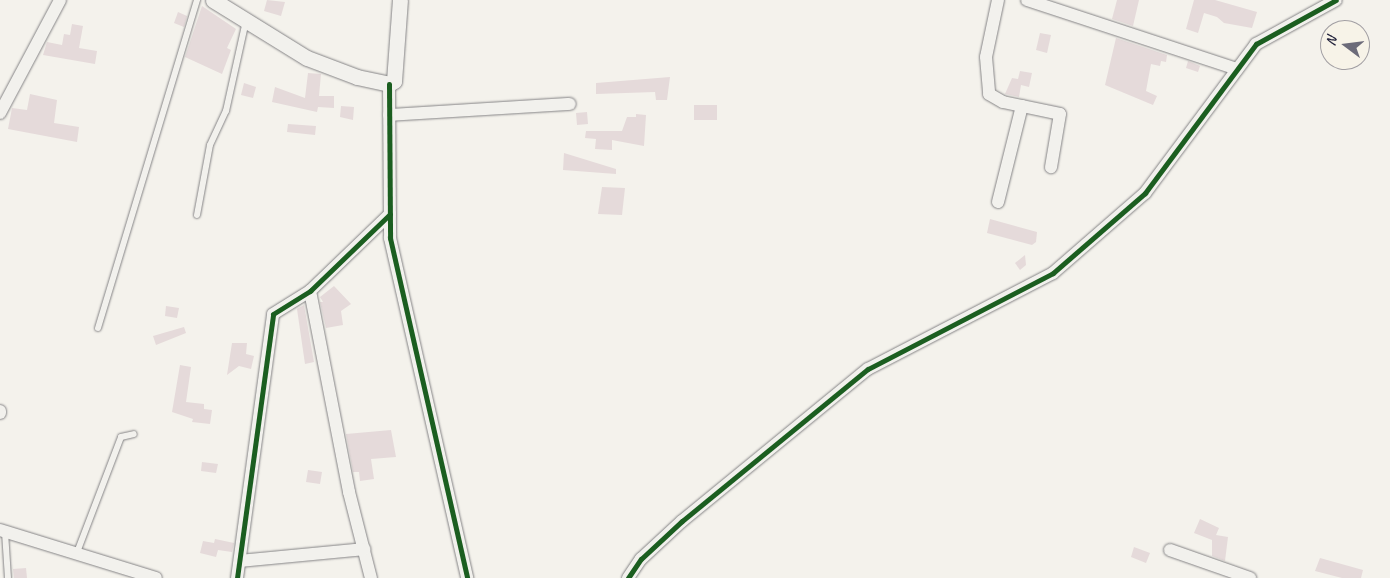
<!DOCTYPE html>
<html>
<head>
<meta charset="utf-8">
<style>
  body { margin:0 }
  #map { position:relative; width:1390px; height:578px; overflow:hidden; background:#f4f2ec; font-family:Caveat,sans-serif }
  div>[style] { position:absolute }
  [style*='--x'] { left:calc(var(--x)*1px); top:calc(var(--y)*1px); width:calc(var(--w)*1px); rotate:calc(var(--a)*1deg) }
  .building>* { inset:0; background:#e5dada }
  .roads { filter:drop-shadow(0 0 1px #858486) drop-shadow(0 0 1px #858486) }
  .service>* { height:6px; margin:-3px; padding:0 3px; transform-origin:3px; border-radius:3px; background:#f2f1ed }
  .minor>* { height:12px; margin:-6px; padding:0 6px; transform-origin:6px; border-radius:6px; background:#f2f1ed }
  .tertiary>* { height:15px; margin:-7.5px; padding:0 7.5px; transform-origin:7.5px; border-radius:7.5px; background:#f2f1ed }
  .cycleway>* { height:5px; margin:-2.5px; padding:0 2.5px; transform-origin:2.5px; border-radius:2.5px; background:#1b5e20 }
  span { translate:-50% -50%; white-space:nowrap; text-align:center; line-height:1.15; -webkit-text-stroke:4.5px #f7f3e8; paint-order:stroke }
  .north { position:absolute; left:1320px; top:20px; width:50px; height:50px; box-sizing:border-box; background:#f7f3e8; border:1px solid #a29fa3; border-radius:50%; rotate:285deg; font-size:14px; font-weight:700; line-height:20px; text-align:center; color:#22223b }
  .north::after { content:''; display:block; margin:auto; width:18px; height:22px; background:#6c6b79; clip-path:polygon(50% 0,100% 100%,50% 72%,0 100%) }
</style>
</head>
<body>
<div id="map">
  <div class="building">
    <i style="clip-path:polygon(267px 0,285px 2px,281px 16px,264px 11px)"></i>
    <i style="clip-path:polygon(1117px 0,1139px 0,1133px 26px,1112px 19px)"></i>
    <i style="clip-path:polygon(1194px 0,1215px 0,1257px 12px,1252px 28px,1224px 23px,1217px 17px,1204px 13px,1198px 33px,1186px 29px)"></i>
    <i style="clip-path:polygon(202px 6px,236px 29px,227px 48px,231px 50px,222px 74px,185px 57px)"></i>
    <i style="clip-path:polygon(178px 12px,187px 16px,184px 27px,174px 23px)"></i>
    <i style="clip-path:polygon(72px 24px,83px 26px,79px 48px,97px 51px,95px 64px,43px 55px,47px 42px,62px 45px,64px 34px,70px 35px)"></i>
    <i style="clip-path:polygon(1040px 33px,1051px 35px,1047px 53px,1036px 50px)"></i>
    <i style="clip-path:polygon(1116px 38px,1167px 55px,1166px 62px,1161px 61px,1160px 66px,1151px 64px,1146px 91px,1157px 96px,1153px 105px,1105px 85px)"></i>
    <i style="clip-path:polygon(1188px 61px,1200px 66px,1198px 72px,1186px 68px)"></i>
    <i style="clip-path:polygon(1020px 71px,1032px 73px,1029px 87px,1021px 85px,1019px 97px,1005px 94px,1012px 78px,1018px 79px)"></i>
    <i style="clip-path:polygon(308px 73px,321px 74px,319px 96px,334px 96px,334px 108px,318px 107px,317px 112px,272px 102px,275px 87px,305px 98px)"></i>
    <i style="clip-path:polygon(670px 77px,667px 100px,656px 100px,655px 92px,596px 94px,596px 83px)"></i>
    <i style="clip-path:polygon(244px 83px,256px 87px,253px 98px,241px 95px)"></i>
    <i style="clip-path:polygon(30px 94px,57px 100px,54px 123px,79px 127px,77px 142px,8px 129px,12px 108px,27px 110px)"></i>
    <i style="clip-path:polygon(694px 105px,717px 105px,717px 120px,694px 120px)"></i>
    <i style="clip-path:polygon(341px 106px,354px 107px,353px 120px,340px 117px)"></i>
    <i style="clip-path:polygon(587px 112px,588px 124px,577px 125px,576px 113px)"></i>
    <i style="clip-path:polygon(636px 114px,646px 115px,644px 146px,612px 140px,612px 150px,595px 149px,596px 139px,585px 138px,586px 131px,622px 131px,627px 117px,636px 117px)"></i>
    <i style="clip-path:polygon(288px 124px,316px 126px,315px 135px,287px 132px)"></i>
    <i style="clip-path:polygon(564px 153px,616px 169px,616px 174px,563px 170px)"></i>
    <i style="clip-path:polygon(602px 187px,625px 188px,622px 215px,598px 214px)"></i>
    <i style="clip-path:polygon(990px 219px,1037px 232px,1036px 242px,1032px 245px,987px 233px)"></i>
    <i style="clip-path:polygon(1025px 255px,1026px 265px,1020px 270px,1015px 263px)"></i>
    <i style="clip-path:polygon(334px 286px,351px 304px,341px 311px,343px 325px,326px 328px,320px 302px,323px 302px,320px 297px)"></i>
    <i style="clip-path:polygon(304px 305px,314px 362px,305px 364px,297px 309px)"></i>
    <i style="clip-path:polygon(166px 306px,179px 308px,177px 318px,165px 316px)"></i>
    <i style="clip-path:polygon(184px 327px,186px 333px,156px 345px,153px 336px)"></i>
    <i style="clip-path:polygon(232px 343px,247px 343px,246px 354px,254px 356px,251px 369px,239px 366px,227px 375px)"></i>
    <i style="clip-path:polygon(180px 365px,191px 367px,186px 402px,204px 404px,204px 409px,212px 410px,210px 424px,192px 422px,193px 419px,172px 412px)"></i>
    <i style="clip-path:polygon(391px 430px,396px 457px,371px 459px,374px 479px,360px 481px,359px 472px,353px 472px,346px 434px)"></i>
    <i style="clip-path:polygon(202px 462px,218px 464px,216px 473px,201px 471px)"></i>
    <i style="clip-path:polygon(308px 470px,322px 472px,320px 484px,306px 482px)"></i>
    <i style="clip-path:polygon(1200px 519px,1219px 528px,1216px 535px,1228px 537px,1225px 561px,1212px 556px,1212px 540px,1194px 533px)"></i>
    <i style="clip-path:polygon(215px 539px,234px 543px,232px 552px,218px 550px,216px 557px,200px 553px,203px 541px,214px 543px)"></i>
    <i style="clip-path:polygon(1134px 547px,1150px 553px,1146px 563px,1131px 557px)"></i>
    <i style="clip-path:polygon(1320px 558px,1363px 570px,1361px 578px,1342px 578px,1315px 571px)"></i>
    <i style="clip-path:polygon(26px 568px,27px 578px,14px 578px,13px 569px)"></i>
  </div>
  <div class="roads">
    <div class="service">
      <i style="--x:197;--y:215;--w:71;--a:-79.5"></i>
      <i style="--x:210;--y:145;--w:38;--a:-65"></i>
      <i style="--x:226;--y:111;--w:92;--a:-77.5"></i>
      <i style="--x:98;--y:328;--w:343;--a:-73.2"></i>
      <i style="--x:5;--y:532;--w:46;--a:86.3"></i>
      <i style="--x:76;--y:555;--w:126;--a:-69.1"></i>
      <i style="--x:121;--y:437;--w:13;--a:-13"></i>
    </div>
    <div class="minor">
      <i style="--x:998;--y:0;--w:58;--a:101.9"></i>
      <i style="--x:986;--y:57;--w:37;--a:85"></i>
      <i style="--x:989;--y:94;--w:16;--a:30"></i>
      <i style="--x:1003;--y:102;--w:58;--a:11.9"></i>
      <i style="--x:1060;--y:114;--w:54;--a:99.6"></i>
      <i style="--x:1027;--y:0;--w:221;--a:18.2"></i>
      <i style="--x:389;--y:84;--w:154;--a:89.6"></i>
      <i style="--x:390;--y:238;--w:349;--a:77.2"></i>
      <i style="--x:0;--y:113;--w:128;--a:-62"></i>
      <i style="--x:389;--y:115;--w:181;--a:-3.5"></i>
      <i style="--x:998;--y:202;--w:99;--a:-76"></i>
      <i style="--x:310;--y:291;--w:205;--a:79"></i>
      <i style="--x:349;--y:492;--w:89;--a:75.7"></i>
      <i style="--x:0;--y:413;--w:2;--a:-90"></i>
      <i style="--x:0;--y:530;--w:163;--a:17.1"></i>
      <i style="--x:1170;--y:550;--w:85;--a:19.3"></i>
      <i style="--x:240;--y:561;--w:125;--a:-5.5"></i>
      <i style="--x:237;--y:578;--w:266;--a:-82.2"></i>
      <i style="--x:273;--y:314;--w:44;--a:-31.9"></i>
      <i style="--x:310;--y:291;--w:111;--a:-43.9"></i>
      <i style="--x:628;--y:578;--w:23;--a:-56"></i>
      <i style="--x:641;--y:559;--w:56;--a:-42.8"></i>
      <i style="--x:682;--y:521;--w:240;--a:-39.3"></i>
      <i style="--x:868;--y:369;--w:208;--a:-27.4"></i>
      <i style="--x:1053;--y:273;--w:122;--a:-41"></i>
      <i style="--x:1145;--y:193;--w:186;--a:-53.3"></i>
      <i style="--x:1256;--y:44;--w:91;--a:-28.8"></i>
    </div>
    <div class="tertiary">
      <i style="--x:213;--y:0;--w:110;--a:31.7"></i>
      <i style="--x:307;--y:58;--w:53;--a:20.8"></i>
      <i style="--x:357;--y:77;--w:33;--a:12"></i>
      <i style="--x:389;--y:84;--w:6;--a:-31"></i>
      <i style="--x:394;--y:81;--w:81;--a:-85.8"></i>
    </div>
  </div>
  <div class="cycleway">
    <i style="--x:389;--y:84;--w:154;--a:89.6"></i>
    <i style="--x:390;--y:238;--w:349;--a:77.2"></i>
    <i style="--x:237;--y:578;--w:266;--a:-82.2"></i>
    <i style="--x:273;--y:314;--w:44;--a:-31.9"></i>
    <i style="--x:310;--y:291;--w:111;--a:-43.9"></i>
    <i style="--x:628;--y:578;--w:23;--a:-56"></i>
    <i style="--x:641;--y:559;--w:56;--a:-42.8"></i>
    <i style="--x:682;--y:521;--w:240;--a:-39.3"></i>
    <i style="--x:868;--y:369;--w:208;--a:-27.4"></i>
    <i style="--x:1053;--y:273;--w:122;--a:-41"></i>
    <i style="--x:1145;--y:193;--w:186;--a:-53.3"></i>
    <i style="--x:1256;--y:44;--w:91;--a:-28.8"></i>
  </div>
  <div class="north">N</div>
</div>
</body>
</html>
